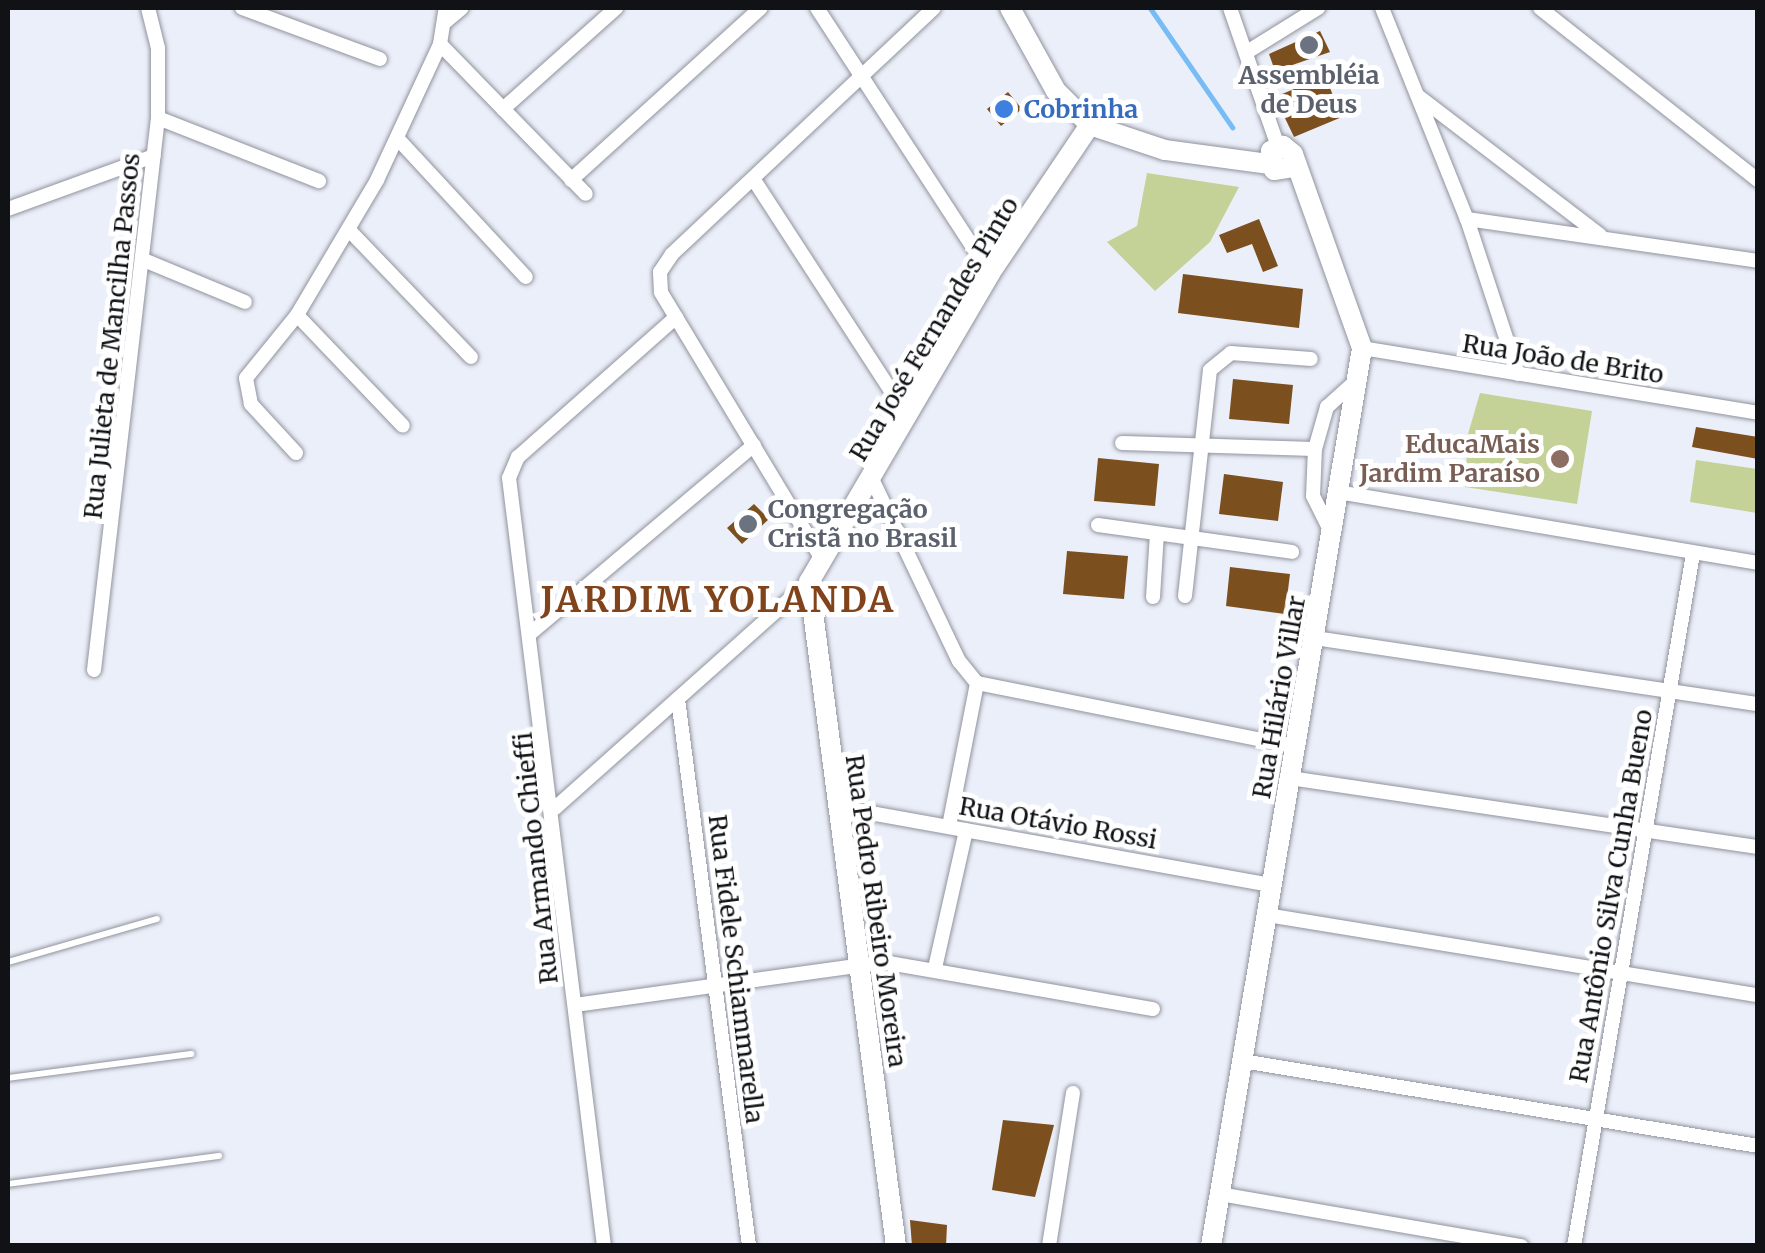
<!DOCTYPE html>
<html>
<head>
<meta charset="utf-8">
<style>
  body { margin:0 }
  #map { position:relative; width:1765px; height:1253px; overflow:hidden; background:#ebeff9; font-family:Merriweather,serif }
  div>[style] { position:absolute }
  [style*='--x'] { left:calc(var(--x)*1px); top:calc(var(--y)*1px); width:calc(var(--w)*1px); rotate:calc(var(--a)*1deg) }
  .green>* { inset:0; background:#c4d197 }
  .stream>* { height:5px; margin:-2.5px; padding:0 2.5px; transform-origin:2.5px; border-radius:2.5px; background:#77bcf5 }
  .building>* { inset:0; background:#7b4f1e }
  .roads { filter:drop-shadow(0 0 2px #90939d) drop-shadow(0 0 2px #90939d) }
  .lane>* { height:6px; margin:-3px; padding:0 3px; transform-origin:3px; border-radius:3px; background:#fff }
  .street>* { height:14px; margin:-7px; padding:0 7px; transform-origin:7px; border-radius:7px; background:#fff }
  .secondary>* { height:20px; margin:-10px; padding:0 10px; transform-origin:10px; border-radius:10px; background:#fff }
  .dots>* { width:28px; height:28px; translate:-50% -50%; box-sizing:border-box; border:5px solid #fff; border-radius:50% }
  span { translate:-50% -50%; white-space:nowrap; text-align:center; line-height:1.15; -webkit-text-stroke:10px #fff; paint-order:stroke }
  .worship-label { font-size:25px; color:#5b616d; font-weight:700 }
  .left { translate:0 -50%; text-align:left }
  .shop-label { font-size:25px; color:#366cbe; font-weight:700 }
  .street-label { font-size:25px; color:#101215 }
  .education-label { font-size:25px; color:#785e54; font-weight:700 }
  .right { translate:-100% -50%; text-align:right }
  .district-label { font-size:35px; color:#81431c; font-weight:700; letter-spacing:2.5px }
  .frame { position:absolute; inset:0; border:10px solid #101215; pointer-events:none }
</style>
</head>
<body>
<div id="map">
  <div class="green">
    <i style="clip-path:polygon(1147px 173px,1239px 187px,1210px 242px,1155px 291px,1107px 242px,1137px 226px)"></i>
    <i style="clip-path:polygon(1480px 393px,1592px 411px,1577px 504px,1465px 487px,1468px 434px)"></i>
    <i style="clip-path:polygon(1696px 460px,1757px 469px,1757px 513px,1690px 502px)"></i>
  </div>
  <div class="stream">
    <i style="--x:1150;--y:8;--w:145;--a:55.4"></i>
  </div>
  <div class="building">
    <i style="clip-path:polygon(1320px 31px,1330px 52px,1275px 71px,1269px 54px)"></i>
    <i style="clip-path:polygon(1325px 76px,1342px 117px,1294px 137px,1275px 97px)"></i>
    <i style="clip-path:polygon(1008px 92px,1022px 109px,1001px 126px,987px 109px)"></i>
    <i style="clip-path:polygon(1259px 219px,1278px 266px,1263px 272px,1252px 244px,1227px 253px,1219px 235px)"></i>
    <i style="clip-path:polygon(1183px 274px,1303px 289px,1299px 328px,1178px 313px)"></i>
    <i style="clip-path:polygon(1233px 379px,1293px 385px,1289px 424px,1229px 419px)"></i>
    <i style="clip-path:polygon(1696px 427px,1758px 437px,1758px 459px,1692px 447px)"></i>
    <i style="clip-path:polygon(1098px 458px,1159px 464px,1155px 506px,1094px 501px)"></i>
    <i style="clip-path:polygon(1224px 474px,1283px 482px,1278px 521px,1219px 514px)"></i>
    <i style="clip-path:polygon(754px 504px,769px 519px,742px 544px,727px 528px)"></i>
    <i style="clip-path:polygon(1067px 551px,1128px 556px,1124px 599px,1063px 594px)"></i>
    <i style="clip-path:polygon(1230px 567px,1290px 574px,1285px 614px,1226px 606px)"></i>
    <i style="clip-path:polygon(1003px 1120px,1054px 1125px,1035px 1197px,992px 1190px)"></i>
    <i style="clip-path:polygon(910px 1220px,947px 1225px,946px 1246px,912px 1246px)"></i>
  </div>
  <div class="roads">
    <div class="lane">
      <i style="--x:8;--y:962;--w:155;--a:-16.1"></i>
      <i style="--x:8;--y:1078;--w:185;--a:-7.5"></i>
      <i style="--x:8;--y:1184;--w:213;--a:-7.6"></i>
    </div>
    <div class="street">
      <i style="--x:242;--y:8;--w:147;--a:20.3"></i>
      <i style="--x:817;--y:8;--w:316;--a:56.9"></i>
      <i style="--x:1230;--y:8;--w:147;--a:70.9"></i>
      <i style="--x:1382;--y:8;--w:227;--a:68.1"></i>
      <i style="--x:1467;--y:219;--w:163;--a:71.8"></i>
      <i style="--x:1540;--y:8;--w:278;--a:38.3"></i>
      <i style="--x:444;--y:23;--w:23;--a:-40"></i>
      <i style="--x:440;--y:44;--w:209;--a:45.8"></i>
      <i style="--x:1247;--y:52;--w:84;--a:-31.8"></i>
      <i style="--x:1418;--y:96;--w:229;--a:37.4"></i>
      <i style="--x:503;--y:109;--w:152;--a:-41.8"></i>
      <i style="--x:158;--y:118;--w:173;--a:21.4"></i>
      <i style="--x:398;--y:139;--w:188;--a:47.2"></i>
      <i style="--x:571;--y:180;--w:256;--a:-42.2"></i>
      <i style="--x:754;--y:180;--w:281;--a:57"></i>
      <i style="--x:8;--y:209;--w:155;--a:-20"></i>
      <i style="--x:1467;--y:219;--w:294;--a:8.2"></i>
      <i style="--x:349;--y:230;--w:176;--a:46.2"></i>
      <i style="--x:146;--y:261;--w:107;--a:22.5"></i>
      <i style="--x:297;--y:315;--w:153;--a:46.3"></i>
      <i style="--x:1362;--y:348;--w:401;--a:9.3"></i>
      <i style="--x:1122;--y:443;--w:193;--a:1.8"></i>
      <i style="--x:296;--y:453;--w:67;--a:-132.6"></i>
      <i style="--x:251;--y:404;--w:26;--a:-101"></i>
      <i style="--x:246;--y:378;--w:81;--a:-51"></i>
      <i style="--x:297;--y:315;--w:157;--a:-59.3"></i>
      <i style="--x:377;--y:180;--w:150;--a:-65.1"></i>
      <i style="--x:440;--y:44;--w:36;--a:-81"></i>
      <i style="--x:873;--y:481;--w:199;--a:64.5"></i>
      <i style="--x:959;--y:661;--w:28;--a:51"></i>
      <i style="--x:977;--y:683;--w:326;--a:11.3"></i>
      <i style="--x:1338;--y:492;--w:426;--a:9.6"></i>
      <i style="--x:1098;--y:525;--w:196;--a:7.9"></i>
      <i style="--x:1331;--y:532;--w:40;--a:-116.6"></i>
      <i style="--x:1313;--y:496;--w:47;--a:-87.6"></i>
      <i style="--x:1315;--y:449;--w:44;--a:-74.1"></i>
      <i style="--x:1327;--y:407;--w:40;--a:-42"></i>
      <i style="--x:823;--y:561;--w:314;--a:-121.1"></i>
      <i style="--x:661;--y:292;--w:20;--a:-93"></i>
      <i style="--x:660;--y:272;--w:22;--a:-56"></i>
      <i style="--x:672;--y:254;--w:359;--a:-43.2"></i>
      <i style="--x:1185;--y:596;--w:227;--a:-83.7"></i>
      <i style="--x:1210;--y:370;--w:27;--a:-39"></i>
      <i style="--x:1231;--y:353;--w:80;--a:4.3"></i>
      <i style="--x:1153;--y:597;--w:63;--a:-86.4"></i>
      <i style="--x:532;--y:632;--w:290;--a:-40.1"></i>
      <i style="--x:1315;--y:638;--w:448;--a:8.5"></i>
      <i style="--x:94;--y:670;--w:556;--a:-83.39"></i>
      <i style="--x:158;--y:118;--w:70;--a:-90"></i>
      <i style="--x:158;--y:48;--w:41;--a:-104"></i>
      <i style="--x:678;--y:699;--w:552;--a:82.6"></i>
      <i style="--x:1290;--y:778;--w:473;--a:8.4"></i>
      <i style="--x:837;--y:807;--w:442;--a:10.2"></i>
      <i style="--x:555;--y:808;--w:340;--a:-41.7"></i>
      <i style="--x:949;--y:826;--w:146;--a:-78.9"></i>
      <i style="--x:1267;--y:915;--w:497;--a:9.3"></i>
      <i style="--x:935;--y:968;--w:141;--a:-77.3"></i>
      <i style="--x:575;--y:1005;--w:311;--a:-7.9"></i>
      <i style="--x:883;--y:962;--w:274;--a:9.9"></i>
      <i style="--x:1242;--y:1061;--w:523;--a:9.35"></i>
      <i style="--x:1220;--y:1194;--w:306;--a:9.8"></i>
      <i style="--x:604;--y:1246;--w:774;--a:-97.05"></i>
      <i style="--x:509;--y:478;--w:23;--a:-67"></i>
      <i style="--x:518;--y:457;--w:211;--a:-41.5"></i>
      <i style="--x:1049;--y:1246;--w:155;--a:-81.1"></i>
      <i style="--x:1574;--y:1246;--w:702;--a:-80.24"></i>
    </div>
    <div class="secondary">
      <i style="--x:1010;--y:8;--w:95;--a:61"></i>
      <i style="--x:1056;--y:91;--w:48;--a:45"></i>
      <i style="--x:1090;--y:125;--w:79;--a:18.4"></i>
      <i style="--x:1165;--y:150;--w:105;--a:7.7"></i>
      <i style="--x:896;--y:1246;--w:670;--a:-97.46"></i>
      <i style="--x:809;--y:582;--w:358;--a:-59.6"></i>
      <i style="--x:990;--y:273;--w:179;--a:-56"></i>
      <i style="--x:1211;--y:1246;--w:911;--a:-80.45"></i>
      <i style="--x:1362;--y:348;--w:206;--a:-109.6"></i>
      <i style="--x:1293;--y:154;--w:13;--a:-141"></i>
      <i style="--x:1283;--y:146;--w:13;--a:157"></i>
      <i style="--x:1271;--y:151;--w:19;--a:81"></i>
      <i style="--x:1274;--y:170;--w:19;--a:-9"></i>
    </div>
  </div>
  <div class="dots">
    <i style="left:1309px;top:45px;background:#6b7280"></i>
    <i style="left:1004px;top:109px;background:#3f7fe0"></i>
    <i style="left:1560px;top:459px;background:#8d6e63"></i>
    <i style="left:748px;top:524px;background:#6b7280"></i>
  </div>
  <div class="worship-label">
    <span style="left:1309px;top:90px">Assembléia<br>de Deus</span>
    <span class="left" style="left:768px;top:524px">Congregação<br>Cristã no Brasil</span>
  </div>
  <div class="shop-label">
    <span class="left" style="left:1024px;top:109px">Cobrinha</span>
  </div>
  <div class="street-label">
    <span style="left:934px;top:329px;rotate:-59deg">Rua José Fernandes Pinto</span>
    <span style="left:112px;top:336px;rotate:-84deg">Rua Julieta de Mancilha Passos</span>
    <span style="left:1563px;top:359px;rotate:9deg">Rua João de Brito</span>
    <span style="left:1279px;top:697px;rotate:-80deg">Rua Hilário Villar</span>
    <span style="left:1058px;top:823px;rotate:10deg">Rua Otávio Rossi</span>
    <span style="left:536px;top:858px;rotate:-96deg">Rua Armando Chieffi</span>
    <span style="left:1611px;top:896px;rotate:-80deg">Rua Antônio Silva Cunha Bueno</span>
    <span style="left:876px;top:911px;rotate:82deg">Rua Pedro Ribeiro Moreira</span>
    <span style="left:736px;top:969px;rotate:83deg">Rua Fidele Schiammarella</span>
  </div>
  <div class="education-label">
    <span class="right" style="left:1540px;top:459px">EducaMais<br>Jardim Paraíso</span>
  </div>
  <div class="district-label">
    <span style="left:718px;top:600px">JARDIM YOLANDA</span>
  </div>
  <div class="frame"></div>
</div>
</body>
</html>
